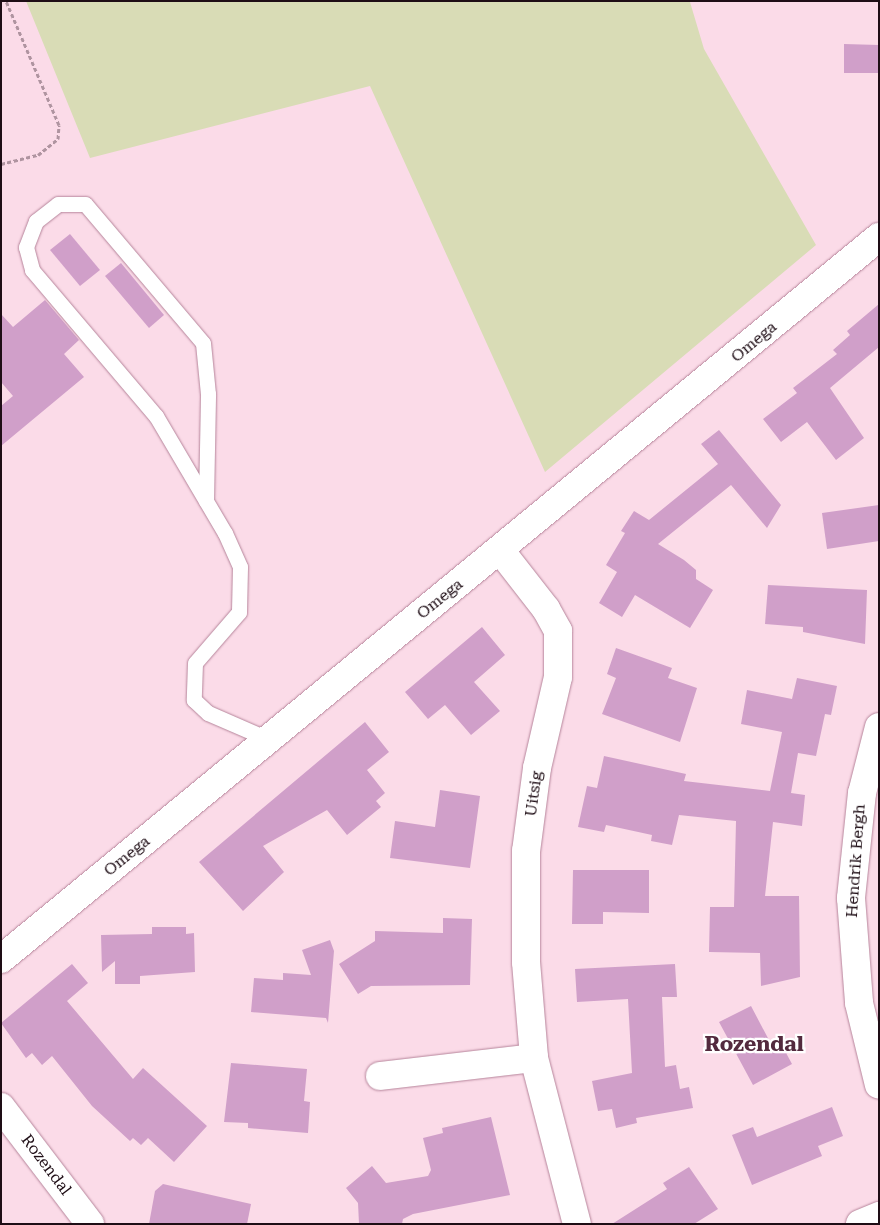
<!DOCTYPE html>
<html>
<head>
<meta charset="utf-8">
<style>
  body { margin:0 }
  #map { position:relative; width:880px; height:1225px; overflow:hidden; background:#fbdbe8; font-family:"Roboto Serif",serif }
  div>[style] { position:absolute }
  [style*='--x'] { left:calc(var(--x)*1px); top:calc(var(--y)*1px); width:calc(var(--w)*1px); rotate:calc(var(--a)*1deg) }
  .green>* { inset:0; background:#d9dcb6 }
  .building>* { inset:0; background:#d09fc9 }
  .path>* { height:3px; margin-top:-1.5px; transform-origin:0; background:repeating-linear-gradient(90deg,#af94a0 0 4px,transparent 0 6.5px) }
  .roads { filter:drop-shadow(0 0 1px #b6859b) drop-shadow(0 0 1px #b6859b) }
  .lane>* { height:15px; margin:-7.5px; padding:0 7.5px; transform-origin:7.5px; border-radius:7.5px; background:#fff }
  .street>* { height:28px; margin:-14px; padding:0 14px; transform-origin:14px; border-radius:14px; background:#fff }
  span { translate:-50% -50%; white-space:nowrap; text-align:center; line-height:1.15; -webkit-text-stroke:4.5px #fff; paint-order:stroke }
  .street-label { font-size:16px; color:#1e0d15 }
  .district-label { font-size:21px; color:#532a3e; font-weight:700 }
  .frame { position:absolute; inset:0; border:2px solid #1e0d15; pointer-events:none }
</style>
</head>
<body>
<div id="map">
  <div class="green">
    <i style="clip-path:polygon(26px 1px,693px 1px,690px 2px,704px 49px,816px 245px,545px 472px,370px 86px,90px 158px)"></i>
  </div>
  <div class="building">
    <i style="clip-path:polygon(844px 44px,879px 45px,879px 73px,844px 73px)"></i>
    <i style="clip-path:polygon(70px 234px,100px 270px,80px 286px,50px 250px)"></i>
    <i style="clip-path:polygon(121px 263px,164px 315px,149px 328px,105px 276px)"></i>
    <i style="clip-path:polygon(45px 300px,79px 340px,64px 354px,84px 377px,1px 446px,1px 406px,13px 396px,1px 382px,1px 314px,13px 327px)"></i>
    <i style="clip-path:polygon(879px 304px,879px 347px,830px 388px,864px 438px,836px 460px,807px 422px,781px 442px,763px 419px,797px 393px,793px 388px,837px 354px,833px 350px,850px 335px,847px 331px)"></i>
    <i style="clip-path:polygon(719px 430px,781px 505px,767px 528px,731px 485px,658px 544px,684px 560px,696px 570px,696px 579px,713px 590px,690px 628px,635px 595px,622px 617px,599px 603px,617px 572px,606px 565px,625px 533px,621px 531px,634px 511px,649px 520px,718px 464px,701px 444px)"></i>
    <i style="clip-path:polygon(879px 505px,879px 541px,827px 549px,822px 513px)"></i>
    <i style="clip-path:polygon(768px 585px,867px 590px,865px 644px,803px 632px,803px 627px,765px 624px)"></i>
    <i style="clip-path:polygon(482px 627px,505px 655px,474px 682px,500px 711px,471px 735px,445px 705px,428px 719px,405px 692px)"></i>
    <i style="clip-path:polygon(616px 648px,672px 668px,668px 678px,697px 688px,680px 742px,602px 714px,616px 678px,607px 674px)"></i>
    <i style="clip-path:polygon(797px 678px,837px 686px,831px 715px,825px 714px,816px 756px,798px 753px,791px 793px,805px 795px,802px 826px,773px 822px,765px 896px,799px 896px,800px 977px,761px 986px,760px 953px,709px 952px,710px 907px,734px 907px,736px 821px,679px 815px,672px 845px,651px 841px,652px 835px,606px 825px,604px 832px,578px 827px,587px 786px,597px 788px,604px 756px,686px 774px,684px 781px,770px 791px,782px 732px,741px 724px,747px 690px,792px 699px)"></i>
    <i style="clip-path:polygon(365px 722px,389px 752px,367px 770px,385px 793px,376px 801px,381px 807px,347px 835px,327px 810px,263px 846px,284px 872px,243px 911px,199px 862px)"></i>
    <i style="clip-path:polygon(440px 790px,480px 796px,470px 868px,390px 858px,395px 821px,435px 827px)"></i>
    <i style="clip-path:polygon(573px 870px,649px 870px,649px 913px,603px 912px,603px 924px,572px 924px)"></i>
    <i style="clip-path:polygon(443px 918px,472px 919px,470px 985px,371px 986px,358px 994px,339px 964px,375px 941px,375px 931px,443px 933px)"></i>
    <i style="clip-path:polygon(152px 927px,186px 927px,186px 934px,194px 933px,195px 972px,140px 976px,140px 984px,115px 984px,115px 961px,102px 972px,101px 935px,152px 934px)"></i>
    <i style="clip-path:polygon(330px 940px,334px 951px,328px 1023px,326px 1018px,251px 1012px,254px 978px,283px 980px,283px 973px,311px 975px,302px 950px)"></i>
    <i style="clip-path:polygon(72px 964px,88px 983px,67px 1001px,133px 1079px,143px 1068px,207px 1126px,174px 1162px,148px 1138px,141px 1145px,133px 1138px,130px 1141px,92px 1106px,52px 1056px,42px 1065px,32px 1053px,26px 1058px,1px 1023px)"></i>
    <i style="clip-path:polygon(675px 964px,677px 997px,662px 997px,665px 1067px,676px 1065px,680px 1089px,689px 1087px,693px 1108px,636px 1118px,637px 1123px,616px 1128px,612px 1109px,598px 1111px,592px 1081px,632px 1073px,628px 999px,577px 1002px,575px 969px)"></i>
    <i style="clip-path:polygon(751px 1006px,770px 1042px,778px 1038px,792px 1064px,753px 1085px,719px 1022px)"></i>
    <i style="clip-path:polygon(231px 1063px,307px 1069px,304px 1101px,310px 1102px,308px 1133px,248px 1128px,248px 1123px,224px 1122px)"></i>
    <i style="clip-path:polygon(832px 1107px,843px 1136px,818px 1146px,822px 1156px,752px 1185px,732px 1135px,753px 1127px,757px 1137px)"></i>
    <i style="clip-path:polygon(491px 1117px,510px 1195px,413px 1214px,403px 1219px,402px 1224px,359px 1224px,358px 1203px,346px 1188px,372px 1166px,386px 1183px,428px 1176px,431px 1170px,423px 1138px,443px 1133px,442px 1128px)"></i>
    <i style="clip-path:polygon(689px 1167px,718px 1209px,694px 1224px,612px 1224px,667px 1189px,663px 1183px)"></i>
    <i style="clip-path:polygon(163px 1184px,251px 1204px,247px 1224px,149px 1224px,155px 1191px)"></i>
  </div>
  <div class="path">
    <i style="--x:1;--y:164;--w:38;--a:-14"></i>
    <i style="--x:38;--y:155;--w:26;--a:-39"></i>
    <i style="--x:58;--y:139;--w:14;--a:-86"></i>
    <i style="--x:59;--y:125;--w:135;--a:-113.1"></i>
  </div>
  <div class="roads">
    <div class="lane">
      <i style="--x:206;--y:501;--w:107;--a:-88.9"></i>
      <i style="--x:208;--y:394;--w:51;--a:-95.6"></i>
      <i style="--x:203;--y:343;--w:182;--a:-130.3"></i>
      <i style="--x:85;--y:204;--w:27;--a:180"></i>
      <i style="--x:58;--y:204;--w:28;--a:142"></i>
      <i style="--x:36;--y:221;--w:28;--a:111"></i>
      <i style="--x:26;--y:247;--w:24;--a:75"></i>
      <i style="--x:32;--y:270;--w:192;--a:49.7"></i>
      <i style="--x:156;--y:416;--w:136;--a:59.5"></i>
      <i style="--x:225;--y:533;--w:37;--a:66"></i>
      <i style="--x:240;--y:567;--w:45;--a:91.3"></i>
      <i style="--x:239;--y:612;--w:67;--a:130.8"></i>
      <i style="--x:195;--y:663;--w:37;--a:92"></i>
      <i style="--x:194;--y:700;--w:19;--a:43"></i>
      <i style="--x:208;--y:713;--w:65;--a:23.4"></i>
    </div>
    <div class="street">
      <i style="--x:500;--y:550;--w:75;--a:52.1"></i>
      <i style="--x:546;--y:609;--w:25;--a:61"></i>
      <i style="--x:558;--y:631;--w:46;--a:90"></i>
      <i style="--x:558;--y:677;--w:93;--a:103"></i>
      <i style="--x:537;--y:768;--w:84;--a:97.5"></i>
      <i style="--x:526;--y:851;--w:111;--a:90"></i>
      <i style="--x:526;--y:962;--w:96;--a:85.2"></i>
      <i style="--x:534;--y:1058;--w:171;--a:75.5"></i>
      <i style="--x:879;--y:727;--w:68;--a:104.4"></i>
      <i style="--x:862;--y:793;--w:106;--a:96"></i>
      <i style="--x:851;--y:898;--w:105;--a:85.6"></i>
      <i style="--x:859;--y:1003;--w:84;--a:76.3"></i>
      <i style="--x:1;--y:959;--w:1137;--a:-39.43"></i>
      <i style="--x:380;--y:1076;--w:155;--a:-6.7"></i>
      <i style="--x:1;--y:1107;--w:147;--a:52.7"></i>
      <i style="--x:860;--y:1224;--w:21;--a:-23"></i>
    </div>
  </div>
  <div class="street-label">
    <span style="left:754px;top:342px;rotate:-40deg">Omega</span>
    <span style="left:440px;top:599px;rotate:-39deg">Omega</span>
    <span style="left:534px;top:794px;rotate:-82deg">Uitsig</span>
    <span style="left:127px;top:856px;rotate:-39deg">Omega</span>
    <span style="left:856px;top:861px;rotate:-86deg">Hendrik Bergh</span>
    <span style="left:46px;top:1165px;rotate:53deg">Rozendal</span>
  </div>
  <div class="district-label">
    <span style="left:754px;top:1044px">Rozendal</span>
  </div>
  <div class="frame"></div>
</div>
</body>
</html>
